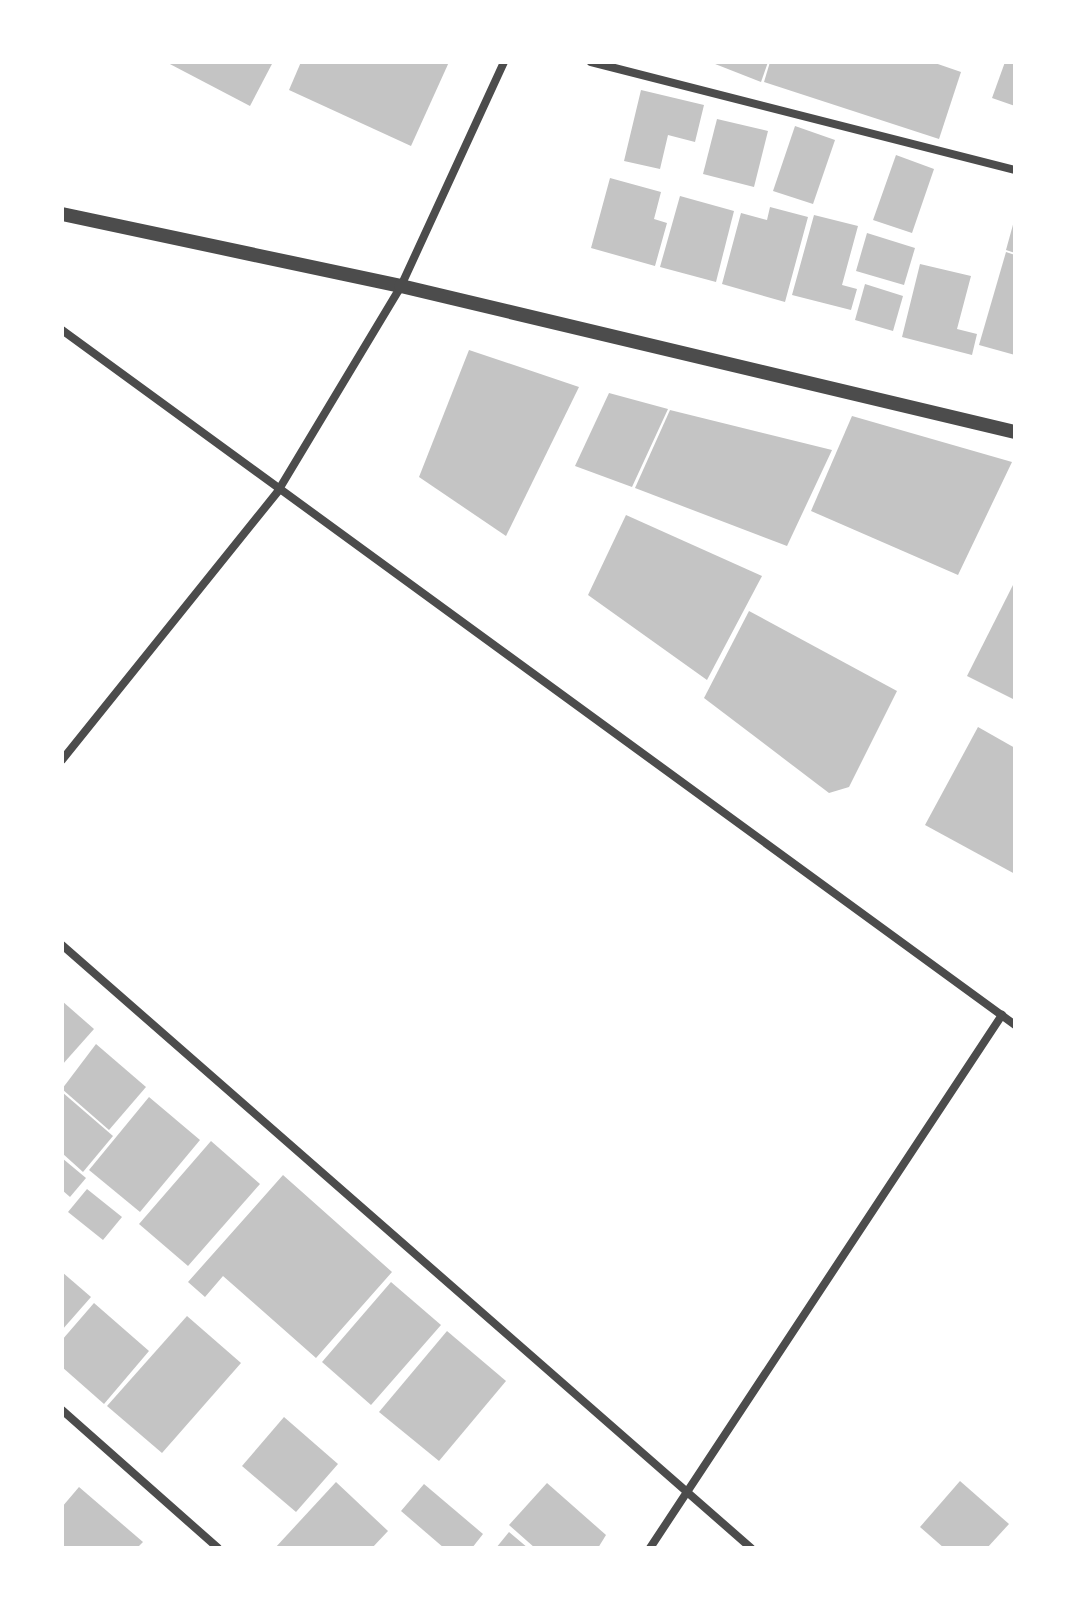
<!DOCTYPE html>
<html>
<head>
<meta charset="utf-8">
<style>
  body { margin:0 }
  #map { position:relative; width:1077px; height:1610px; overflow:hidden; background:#fff; font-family:Literata,serif }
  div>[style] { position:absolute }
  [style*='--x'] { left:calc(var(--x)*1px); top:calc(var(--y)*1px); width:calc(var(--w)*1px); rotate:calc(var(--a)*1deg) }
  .building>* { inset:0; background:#c4c4c4 }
  .minor>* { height:8px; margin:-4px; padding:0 4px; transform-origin:4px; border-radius:4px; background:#4c4c4c }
  .tertiary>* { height:14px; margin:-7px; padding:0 7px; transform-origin:7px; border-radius:7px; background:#4c4c4c }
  span { translate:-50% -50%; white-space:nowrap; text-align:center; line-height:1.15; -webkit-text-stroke:6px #fff; paint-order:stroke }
  .frame { position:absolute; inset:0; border:64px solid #fff; pointer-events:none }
</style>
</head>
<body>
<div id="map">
  <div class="building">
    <i style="clip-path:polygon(166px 62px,273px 62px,250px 106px)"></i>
    <i style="clip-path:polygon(301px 62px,449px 62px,411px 146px,289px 90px)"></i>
    <i style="clip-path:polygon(710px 62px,768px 62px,761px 82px)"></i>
    <i style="clip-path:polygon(770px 62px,932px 62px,961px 72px,939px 139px,764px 82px)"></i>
    <i style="clip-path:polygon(1005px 62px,1015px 62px,1015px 106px,992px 98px)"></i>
    <i style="clip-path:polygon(641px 90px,704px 105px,695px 142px,668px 135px,660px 169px,624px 161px)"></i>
    <i style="clip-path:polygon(717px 119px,768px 131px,754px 187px,703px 174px)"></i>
    <i style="clip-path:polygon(795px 126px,835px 140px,813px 204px,773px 191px)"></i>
    <i style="clip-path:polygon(896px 155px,934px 169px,912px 233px,873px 220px)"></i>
    <i style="clip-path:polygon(610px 178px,661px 192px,654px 219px,667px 223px,655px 266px,591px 248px)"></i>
    <i style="clip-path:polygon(680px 196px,734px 211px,716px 282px,660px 267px)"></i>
    <i style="clip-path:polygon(770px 207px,808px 217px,785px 302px,722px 284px,741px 213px,767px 220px)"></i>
    <i style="clip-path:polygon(814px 215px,858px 226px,842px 285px,857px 289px,851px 310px,792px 295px)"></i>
    <i style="clip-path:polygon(1014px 221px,1015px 221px,1015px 253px,1006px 250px)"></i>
    <i style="clip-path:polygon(867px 233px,915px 248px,904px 285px,856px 271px)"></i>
    <i style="clip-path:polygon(1006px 252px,1015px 255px,1015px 355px,979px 345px)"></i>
    <i style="clip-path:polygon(920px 264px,971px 276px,957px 329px,977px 334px,972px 355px,902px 337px)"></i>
    <i style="clip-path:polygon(865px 284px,903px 296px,893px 331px,855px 320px)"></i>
    <i style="clip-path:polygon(469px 350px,579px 387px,506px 536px,419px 477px)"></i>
    <i style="clip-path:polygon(609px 393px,668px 409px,632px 487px,575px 466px)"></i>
    <i style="clip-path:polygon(670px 410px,832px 450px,787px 546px,635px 488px)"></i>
    <i style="clip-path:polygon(852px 416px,1012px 462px,958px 575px,811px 511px)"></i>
    <i style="clip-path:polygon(626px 515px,762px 576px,707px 680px,588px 595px)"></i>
    <i style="clip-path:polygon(1015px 581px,1015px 700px,967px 676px)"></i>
    <i style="clip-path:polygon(749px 611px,897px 691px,849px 787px,829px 793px,704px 698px)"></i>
    <i style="clip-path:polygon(978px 727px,1015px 748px,1015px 874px,925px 825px)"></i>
    <i style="clip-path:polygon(62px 1001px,94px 1029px,62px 1065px)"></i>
    <i style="clip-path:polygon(96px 1044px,146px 1087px,109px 1130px,62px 1089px)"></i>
    <i style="clip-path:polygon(62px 1092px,113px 1136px,83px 1172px,62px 1153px)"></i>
    <i style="clip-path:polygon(149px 1097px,200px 1140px,140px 1212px,89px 1170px)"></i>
    <i style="clip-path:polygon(211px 1141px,260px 1184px,188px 1266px,139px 1224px)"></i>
    <i style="clip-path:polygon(62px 1158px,86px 1178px,70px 1197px,62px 1190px)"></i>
    <i style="clip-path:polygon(283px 1175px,392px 1272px,316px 1358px,223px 1276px,205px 1297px,188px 1282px)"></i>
    <i style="clip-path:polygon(87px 1189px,122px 1217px,103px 1240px,68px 1212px)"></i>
    <i style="clip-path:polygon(62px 1272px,91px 1297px,62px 1330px)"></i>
    <i style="clip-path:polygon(391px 1282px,441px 1325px,371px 1405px,322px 1362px)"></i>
    <i style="clip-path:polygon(94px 1303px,149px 1351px,104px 1404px,62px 1367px,62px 1340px)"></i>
    <i style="clip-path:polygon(187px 1316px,241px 1363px,162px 1453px,107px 1406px)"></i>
    <i style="clip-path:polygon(447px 1331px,506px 1381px,439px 1461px,379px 1412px)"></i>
    <i style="clip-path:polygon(284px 1417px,338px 1464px,296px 1512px,242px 1466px)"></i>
    <i style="clip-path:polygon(960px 1481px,1009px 1524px,987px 1548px,944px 1548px,920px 1527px)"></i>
    <i style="clip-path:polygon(336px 1482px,388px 1531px,372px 1548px,275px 1548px)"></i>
    <i style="clip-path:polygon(547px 1483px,606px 1535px,598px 1548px,535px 1548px,509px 1525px)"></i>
    <i style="clip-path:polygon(424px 1484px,483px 1534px,472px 1548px,444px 1548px,401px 1511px)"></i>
    <i style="clip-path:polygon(79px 1487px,143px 1542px,137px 1548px,62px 1548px,62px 1507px)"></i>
    <i style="clip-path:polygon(509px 1532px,528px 1548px,496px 1548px)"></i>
  </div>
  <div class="minor">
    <i style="--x:591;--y:62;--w:438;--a:14.3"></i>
    <i style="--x:62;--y:330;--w:1180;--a:36.1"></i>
    <i style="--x:62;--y:760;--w:345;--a:-51.2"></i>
    <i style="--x:278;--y:491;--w:239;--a:-59"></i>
    <i style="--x:401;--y:286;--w:247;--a:-65.3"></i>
    <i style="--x:62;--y:945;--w:916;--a:41.19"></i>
    <i style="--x:62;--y:1410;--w:208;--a:41.5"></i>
    <i style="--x:650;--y:1548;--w:639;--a:-56.56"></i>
  </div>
  <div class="tertiary">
    <i style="--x:62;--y:214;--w:347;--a:12"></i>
    <i style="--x:401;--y:286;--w:631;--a:13.38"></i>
  </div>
  <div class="frame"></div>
</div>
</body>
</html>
